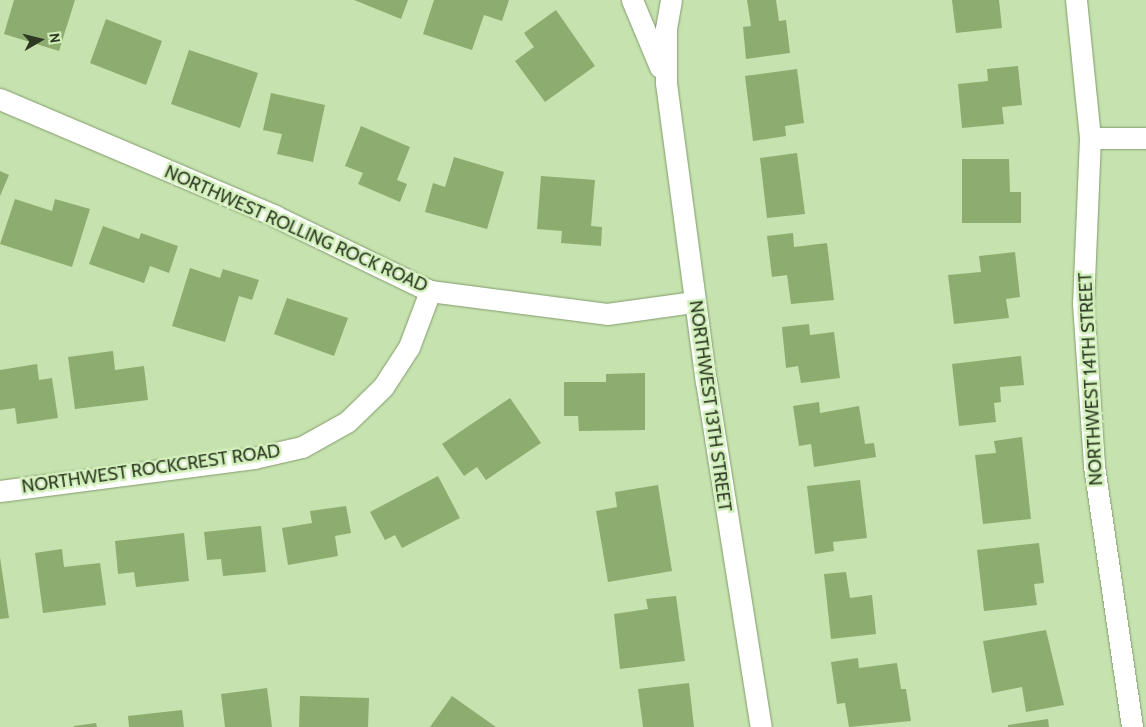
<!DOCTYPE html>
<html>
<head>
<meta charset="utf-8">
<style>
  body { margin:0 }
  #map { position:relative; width:1146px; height:727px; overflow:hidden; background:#c6e2af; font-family:Cabin,sans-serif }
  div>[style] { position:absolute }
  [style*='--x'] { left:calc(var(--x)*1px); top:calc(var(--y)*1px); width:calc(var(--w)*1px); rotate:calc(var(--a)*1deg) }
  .building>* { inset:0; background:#8cad6f }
  .roads { filter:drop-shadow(0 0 1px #829c6c) drop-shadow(0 0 1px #829c6c) }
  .minor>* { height:21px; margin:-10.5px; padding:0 10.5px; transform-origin:10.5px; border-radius:10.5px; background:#fff }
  span { translate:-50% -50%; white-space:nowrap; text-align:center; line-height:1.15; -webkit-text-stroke:5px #d3f0bc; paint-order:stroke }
  .street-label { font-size:18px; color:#2e3924 }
  .north { position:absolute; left:15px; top:15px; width:50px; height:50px; -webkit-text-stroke:4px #d3f0bc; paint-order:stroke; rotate:82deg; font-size:14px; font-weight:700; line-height:20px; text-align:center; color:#2e3924 }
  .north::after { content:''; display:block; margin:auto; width:18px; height:22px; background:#2e3924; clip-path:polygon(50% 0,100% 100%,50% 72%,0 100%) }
</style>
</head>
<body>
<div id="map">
  <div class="building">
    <i style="clip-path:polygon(14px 0,75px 0,59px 51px,4px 34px)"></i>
    <i style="clip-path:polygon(354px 0,408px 0,401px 19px)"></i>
    <i style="clip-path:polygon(434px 0,509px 0,502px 21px,484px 15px,472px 50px,423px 34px)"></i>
    <i style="clip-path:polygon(747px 0,776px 0,779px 21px,786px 20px,790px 53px,746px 59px,743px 27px,751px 26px)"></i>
    <i style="clip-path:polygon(952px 0,999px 0,1002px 28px,956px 33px)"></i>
    <i style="clip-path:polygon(556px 10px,595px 66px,545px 102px,515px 61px,534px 47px,524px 33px)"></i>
    <i style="clip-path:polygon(106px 19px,162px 41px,146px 85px,90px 63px)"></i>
    <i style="clip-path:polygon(189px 50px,258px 73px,240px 128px,171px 104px)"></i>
    <i style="clip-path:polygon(1018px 66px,1022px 105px,1002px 107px,1004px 124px,962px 128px,958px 84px,988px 81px,987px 69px)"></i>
    <i style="clip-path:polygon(797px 69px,804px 123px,785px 126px,786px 136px,753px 141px,745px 76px)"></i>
    <i style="clip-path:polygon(271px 93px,325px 105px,313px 162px,277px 154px,282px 134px,263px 130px)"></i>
    <i style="clip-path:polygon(361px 126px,410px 147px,397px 180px,407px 184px,400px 202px,358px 184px,363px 173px,345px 166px)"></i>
    <i style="clip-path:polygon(797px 153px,805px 214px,767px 218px,760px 158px)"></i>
    <i style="clip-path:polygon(454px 157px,504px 172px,487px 229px,425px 212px,433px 183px,445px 187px)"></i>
    <i style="clip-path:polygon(962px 159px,1009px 159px,1010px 192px,1021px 192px,1021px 223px,962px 223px)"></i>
    <i style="clip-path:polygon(0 171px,9px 175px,0 196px)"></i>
    <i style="clip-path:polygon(541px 176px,595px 180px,591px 226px,602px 227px,601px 246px,561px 243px,562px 231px,537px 229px)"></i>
    <i style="clip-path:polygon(15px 199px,52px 211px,55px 199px,90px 209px,72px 267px,0 244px)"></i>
    <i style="clip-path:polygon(103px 226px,139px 239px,141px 233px,178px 246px,169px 273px,150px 266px,144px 283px,89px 264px)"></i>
    <i style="clip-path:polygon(793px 233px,794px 247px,827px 243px,834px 300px,791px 304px,787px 275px,772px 277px,767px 236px)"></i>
    <i style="clip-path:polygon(1015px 252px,1020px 297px,1006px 299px,1009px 318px,954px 324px,948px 275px,981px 272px,979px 256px)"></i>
    <i style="clip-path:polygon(190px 268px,220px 278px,223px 269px,259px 280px,252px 300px,239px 296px,225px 342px,172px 326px)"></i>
    <i style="clip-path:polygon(287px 298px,348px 318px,334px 356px,274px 334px)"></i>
    <i style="clip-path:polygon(809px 324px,810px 335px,834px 332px,840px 378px,801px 383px,798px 366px,786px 368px,782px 327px)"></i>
    <i style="clip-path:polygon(113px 351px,115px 370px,144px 366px,148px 400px,75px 409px,68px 357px)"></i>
    <i style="clip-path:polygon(1021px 356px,1024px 385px,1000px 387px,1001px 402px,994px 403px,996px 422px,959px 426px,952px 364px)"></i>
    <i style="clip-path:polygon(37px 364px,39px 380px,52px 378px,58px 418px,17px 424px,15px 408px,0 410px,0 370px)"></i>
    <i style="clip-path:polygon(645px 373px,645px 430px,579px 431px,578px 416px,564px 416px,564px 382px,606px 382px,606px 374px)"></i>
    <i style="clip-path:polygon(510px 398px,541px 443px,486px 480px,477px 467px,464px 476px,442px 444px)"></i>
    <i style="clip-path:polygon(819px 402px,820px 413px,859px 406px,865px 444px,874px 443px,876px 457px,814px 467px,811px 444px,799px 446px,793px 406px)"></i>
    <i style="clip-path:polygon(1022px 437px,1031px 519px,983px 524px,975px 455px,996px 453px,994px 441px)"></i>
    <i style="clip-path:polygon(438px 476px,460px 518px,402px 548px,395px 535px,385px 540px,370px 512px)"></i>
    <i style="clip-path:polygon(860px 480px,867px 538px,833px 542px,834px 551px,815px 554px,807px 486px)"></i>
    <i style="clip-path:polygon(658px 485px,672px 571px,608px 582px,596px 511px,617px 507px,615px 492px)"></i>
    <i style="clip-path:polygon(346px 506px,351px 533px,335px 536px,338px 556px,288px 565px,282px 528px,312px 523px,310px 511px)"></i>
    <i style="clip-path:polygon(261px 526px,266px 572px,223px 576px,221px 559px,207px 560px,204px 532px)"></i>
    <i style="clip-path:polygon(184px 533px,189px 581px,136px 587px,134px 572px,118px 574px,115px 541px)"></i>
    <i style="clip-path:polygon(1039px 543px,1044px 583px,1034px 584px,1037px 605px,984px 611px,977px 550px)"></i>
    <i style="clip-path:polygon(62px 549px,64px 567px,100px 563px,106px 605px,43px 613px,35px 553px)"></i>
    <i style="clip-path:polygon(0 557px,9px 618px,0 619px)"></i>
    <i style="clip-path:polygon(846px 572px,850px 598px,872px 595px,876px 634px,831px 639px,824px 574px)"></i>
    <i style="clip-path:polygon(676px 596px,685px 661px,620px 669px,614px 614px,648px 609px,646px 599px)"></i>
    <i style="clip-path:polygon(1046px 630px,1064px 705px,1026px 712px,1022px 687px,992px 693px,983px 641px)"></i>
    <i style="clip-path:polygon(858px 658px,859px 668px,897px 663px,901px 689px,906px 689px,911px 721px,849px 727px,845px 703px,837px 704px,831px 662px)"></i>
    <i style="clip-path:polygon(689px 683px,694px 727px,643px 727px,638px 689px)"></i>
    <i style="clip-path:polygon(267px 688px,272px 727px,225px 727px,221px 694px)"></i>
    <i style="clip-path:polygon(300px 696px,369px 698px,368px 727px,299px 727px)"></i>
    <i style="clip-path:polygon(452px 696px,496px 727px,430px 727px)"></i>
    <i style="clip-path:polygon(182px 710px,184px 727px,129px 727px,128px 716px)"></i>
    <i style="clip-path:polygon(1048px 719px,1049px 727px,1008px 727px,1008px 725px)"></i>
    <i style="clip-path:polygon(96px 723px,97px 727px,74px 727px,74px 726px)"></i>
  </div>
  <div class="roads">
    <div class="minor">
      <i style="--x:632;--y:0;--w:73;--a:67.3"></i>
      <i style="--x:671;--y:0;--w:29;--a:100"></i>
      <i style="--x:666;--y:29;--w:54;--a:90"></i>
      <i style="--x:666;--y:83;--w:301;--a:82.4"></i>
      <i style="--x:706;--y:381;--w:350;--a:81"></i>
      <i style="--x:1076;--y:0;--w:139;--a:84.2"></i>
      <i style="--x:1090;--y:138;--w:165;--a:92.4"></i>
      <i style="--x:1083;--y:303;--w:163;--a:86.1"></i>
      <i style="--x:1094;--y:466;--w:264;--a:81.7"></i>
      <i style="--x:0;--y:99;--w:299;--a:23"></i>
      <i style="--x:275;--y:216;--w:172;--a:25.8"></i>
      <i style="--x:430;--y:291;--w:178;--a:7.4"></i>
      <i style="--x:607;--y:314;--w:88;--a:-7.9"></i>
      <i style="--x:1090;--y:138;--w:56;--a:0"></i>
      <i style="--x:0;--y:491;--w:256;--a:-7.4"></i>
      <i style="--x:254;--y:458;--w:49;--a:-12.9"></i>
      <i style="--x:302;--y:447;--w:51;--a:-29.1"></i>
      <i style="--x:347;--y:422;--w:50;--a:-44.2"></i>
      <i style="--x:383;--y:387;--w:48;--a:-57"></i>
      <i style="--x:409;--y:347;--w:60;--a:-69.4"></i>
    </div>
  </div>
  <div class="street-label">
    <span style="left:296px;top:229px;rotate:24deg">NORTHWEST ROLLING ROCK ROAD</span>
    <span style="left:1091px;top:379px;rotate:-93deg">NORTHWEST 14TH STREET</span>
    <span style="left:710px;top:406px;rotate:82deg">NORTHWEST 13TH STREET</span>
    <span style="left:151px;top:469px;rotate:-8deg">NORTHWEST ROCKCREST ROAD</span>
  </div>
  <div class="north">N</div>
</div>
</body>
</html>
